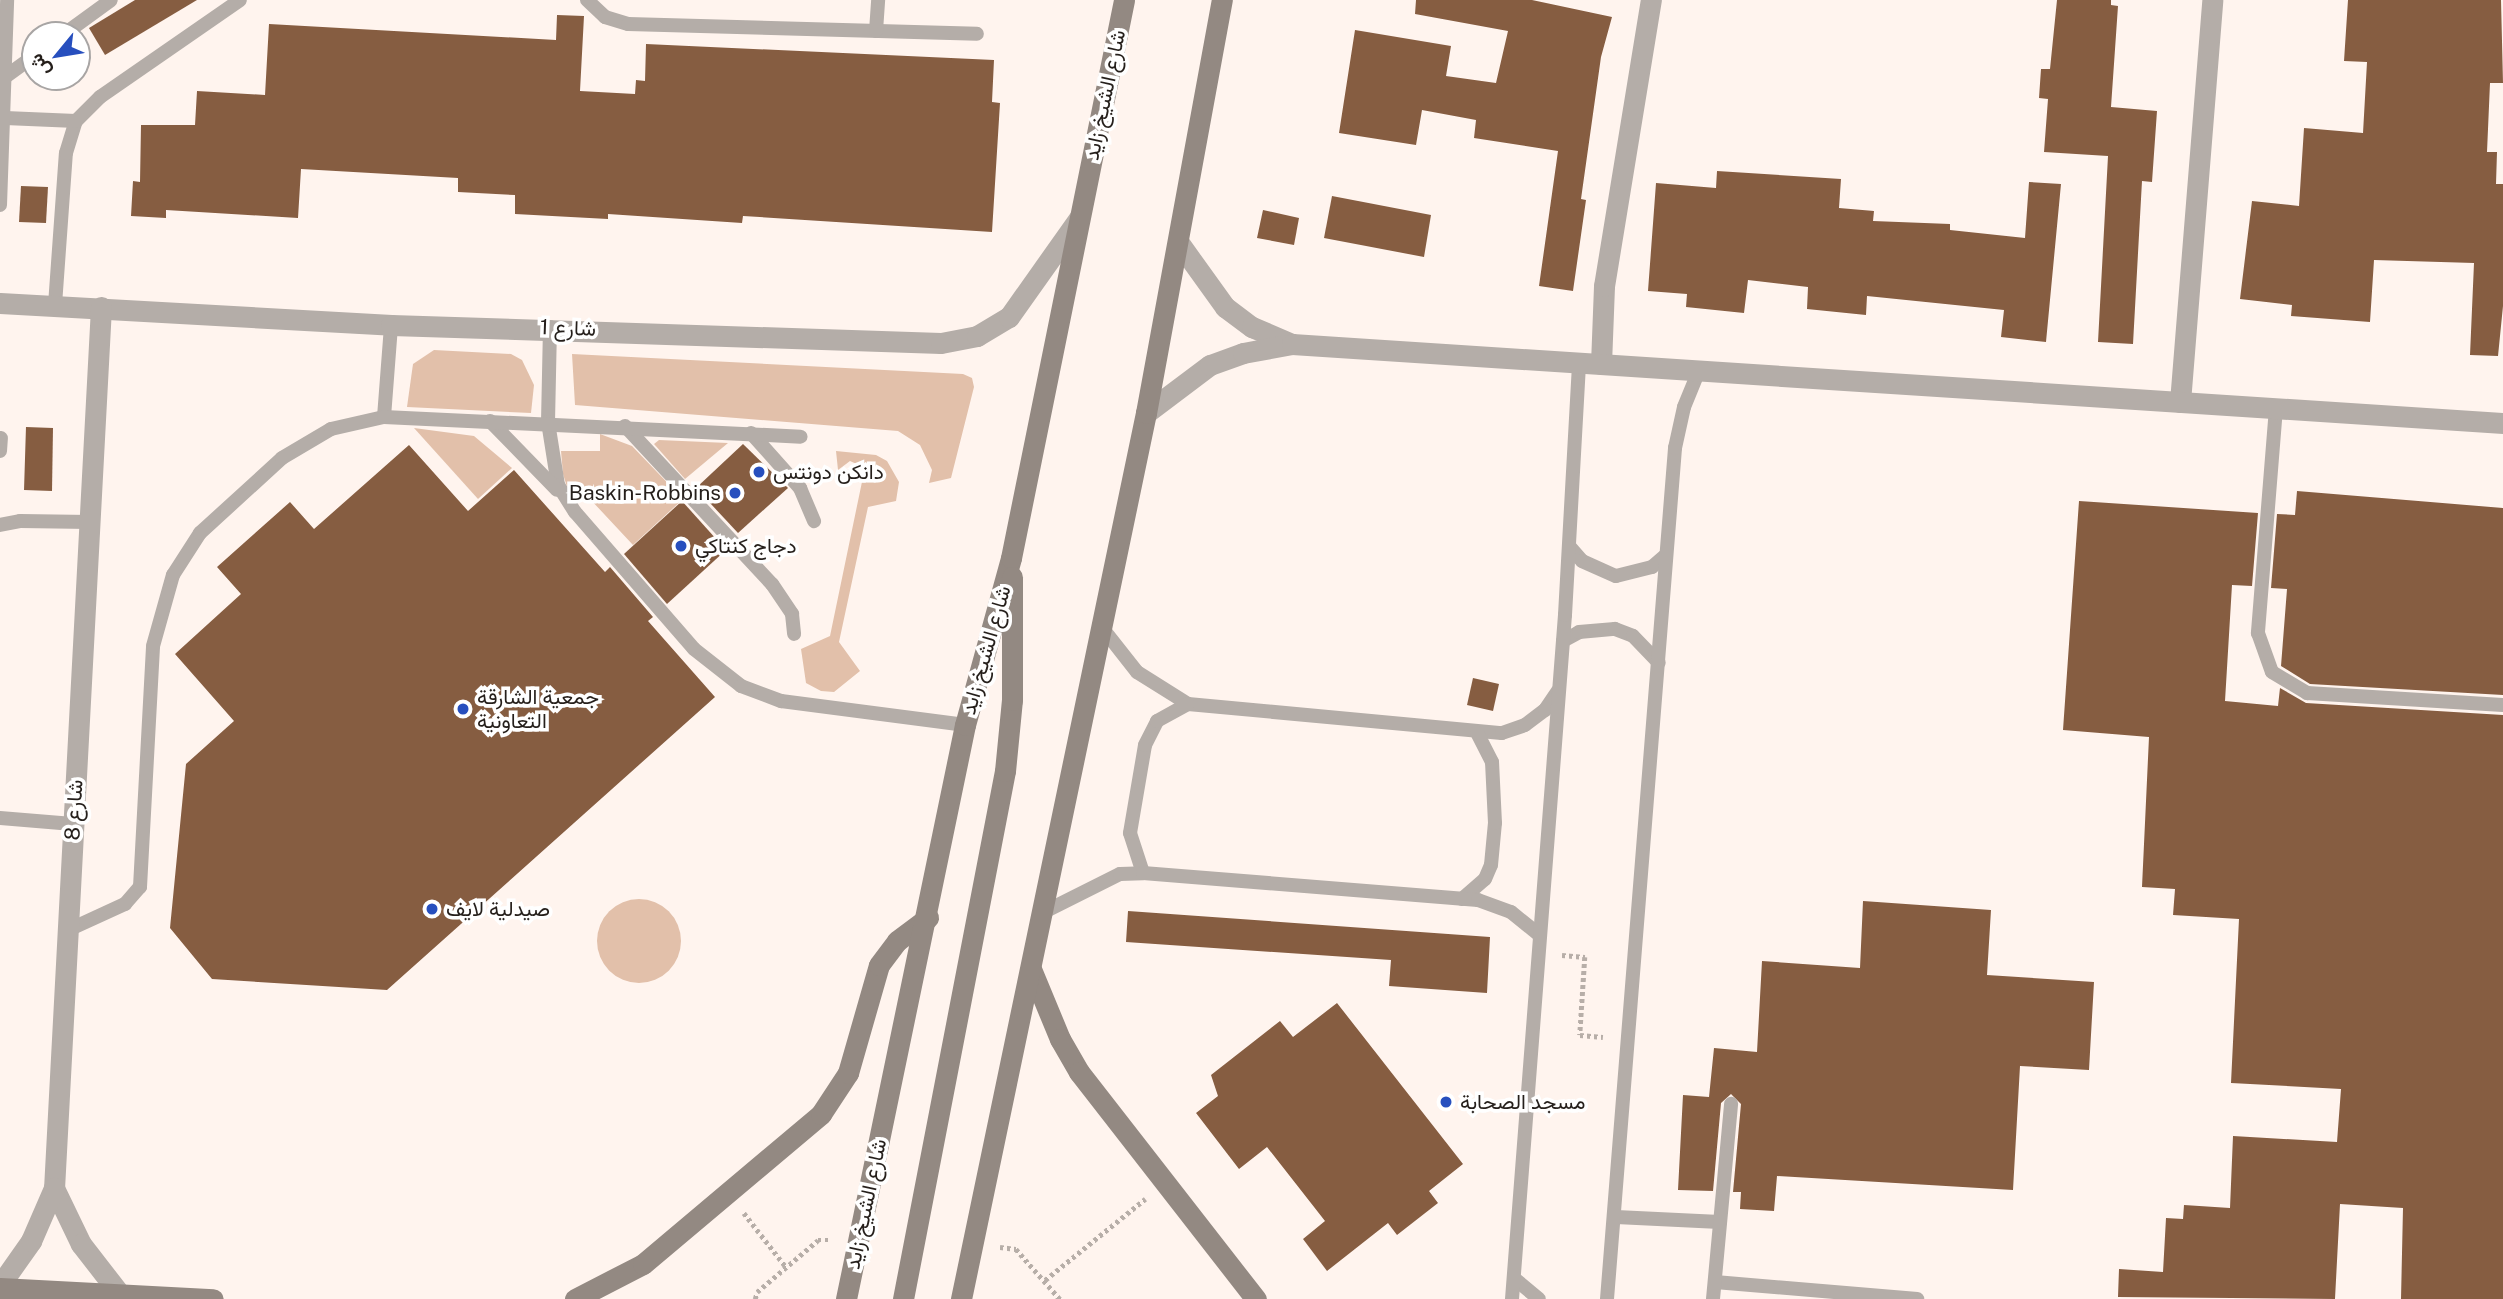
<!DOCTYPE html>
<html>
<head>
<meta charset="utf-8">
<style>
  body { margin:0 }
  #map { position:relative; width:2503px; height:1299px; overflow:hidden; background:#fff4ee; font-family:"Public Sans",Vazirmatn,sans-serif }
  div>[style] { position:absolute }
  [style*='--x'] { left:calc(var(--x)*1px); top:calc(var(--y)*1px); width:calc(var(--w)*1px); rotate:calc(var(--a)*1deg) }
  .green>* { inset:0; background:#e2c0aa }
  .round { border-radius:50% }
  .building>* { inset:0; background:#865d41 }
  .path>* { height:4.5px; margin-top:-2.25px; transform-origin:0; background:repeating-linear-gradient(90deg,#b7aea8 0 3.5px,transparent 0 7px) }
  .lane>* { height:14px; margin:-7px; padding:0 7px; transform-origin:7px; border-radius:7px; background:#b4ada8 }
  .street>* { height:21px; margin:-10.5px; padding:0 10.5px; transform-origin:10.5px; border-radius:10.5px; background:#b4ada8 }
  .secondary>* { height:21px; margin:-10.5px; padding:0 10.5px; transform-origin:10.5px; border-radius:10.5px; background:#938982 }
  .dots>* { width:19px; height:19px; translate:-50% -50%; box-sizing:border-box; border:4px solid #fff; border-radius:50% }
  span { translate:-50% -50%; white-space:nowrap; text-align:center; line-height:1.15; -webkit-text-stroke:7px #fff; paint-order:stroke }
  .street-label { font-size:21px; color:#251f1b }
  .poi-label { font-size:21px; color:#251f1b }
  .left { translate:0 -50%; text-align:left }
  .right { translate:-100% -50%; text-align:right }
  .north { position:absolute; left:21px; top:21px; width:70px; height:70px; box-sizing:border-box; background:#fff; border:2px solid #a8a5a4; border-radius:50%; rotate:240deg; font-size:19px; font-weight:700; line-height:28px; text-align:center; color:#251f1b }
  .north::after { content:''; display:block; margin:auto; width:24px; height:32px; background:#274fbe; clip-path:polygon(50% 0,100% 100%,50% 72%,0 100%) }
</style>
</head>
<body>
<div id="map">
  <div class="green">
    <i style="clip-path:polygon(434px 350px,511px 354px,522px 360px,534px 385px,531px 413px,407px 407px,413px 364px)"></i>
    <i style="clip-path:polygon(572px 354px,963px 374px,972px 378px,974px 387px,951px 478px,929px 483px,932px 470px,920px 445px,898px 431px,575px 405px)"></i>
    <i style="clip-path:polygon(414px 428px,474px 436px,512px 468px,478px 499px)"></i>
    <i style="clip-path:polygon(600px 434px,632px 446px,683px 499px,633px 545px,576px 484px,568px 490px,563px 474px,561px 451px,600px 451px)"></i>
    <i style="clip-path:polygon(659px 440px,728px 443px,685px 479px,654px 444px)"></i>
    <i style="clip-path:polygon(836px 451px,876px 455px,887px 461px,899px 482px,896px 501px,868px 507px,839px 642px,860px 671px,834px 692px,821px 691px,806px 683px,801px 649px,830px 636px,863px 477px,861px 466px,850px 461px,838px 470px)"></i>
    <i class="round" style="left:597px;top:899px;width:84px;height:84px"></i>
  </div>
  <div class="building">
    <i style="clip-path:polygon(135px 0,197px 0,105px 55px,89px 28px)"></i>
    <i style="clip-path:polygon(1416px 0,1532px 0,1612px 17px,1601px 57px,1581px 199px,1586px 200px,1573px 291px,1539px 286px,1558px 151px,1474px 138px,1476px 120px,1422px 110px,1416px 145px,1339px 133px,1355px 30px,1451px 46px,1446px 76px,1496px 83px,1508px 31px,1415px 14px)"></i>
    <i style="clip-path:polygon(2057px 0,2111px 0,2111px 5px,2118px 6px,2111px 107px,2157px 111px,2152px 182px,2142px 181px,2133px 344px,2098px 342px,2108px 156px,2044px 152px,2048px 99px,2039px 98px,2041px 69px,2050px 69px)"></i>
    <i style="clip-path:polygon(2348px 0,2501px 0,2503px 83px,2490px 83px,2487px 152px,2497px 152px,2496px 184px,2503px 184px,2503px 306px,2498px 356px,2470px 355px,2474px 263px,2374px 260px,2370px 322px,2291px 316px,2292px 305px,2240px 299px,2252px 201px,2299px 206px,2304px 128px,2363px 133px,2367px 62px,2344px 61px)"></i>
    <i style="clip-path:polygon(557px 15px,584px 16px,580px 91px,635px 94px,636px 80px,645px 81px,646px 44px,994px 60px,992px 102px,1000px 103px,992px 232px,743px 216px,742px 223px,608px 214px,608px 219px,515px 214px,515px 195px,458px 192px,458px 178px,301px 169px,298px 218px,166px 210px,166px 218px,131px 216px,133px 181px,140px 182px,141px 125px,195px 125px,197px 91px,265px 95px,269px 24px,556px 40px)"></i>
    <i style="clip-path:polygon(1717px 171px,1841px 179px,1839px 208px,1874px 211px,1873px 221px,1950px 224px,1950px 230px,2025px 238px,2029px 182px,2061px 184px,2046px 342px,2001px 337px,2004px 310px,1867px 296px,1866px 315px,1807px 309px,1808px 287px,1748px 280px,1744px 313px,1686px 307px,1687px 294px,1648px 291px,1656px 183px,1716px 188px)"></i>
    <i style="clip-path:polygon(21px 186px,48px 187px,46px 223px,19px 222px)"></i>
    <i style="clip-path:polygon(1332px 196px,1431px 215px,1424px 257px,1324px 238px)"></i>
    <i style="clip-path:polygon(1263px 210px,1299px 218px,1294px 245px,1257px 238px)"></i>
    <i style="clip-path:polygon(26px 427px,53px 428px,52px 491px,24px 490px)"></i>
    <i style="clip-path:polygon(743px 444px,788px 488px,738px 533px,696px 488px)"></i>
    <i style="clip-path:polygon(409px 445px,468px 511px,514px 470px,605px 572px,610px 567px,653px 617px,648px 621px,715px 697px,387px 990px,212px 979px,170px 928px,186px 764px,234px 721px,175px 654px,241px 594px,217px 567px,290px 502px,314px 529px)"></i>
    <i style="clip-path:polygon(2297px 491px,2503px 508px,2503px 695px,2310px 684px,2281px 666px,2287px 589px,2271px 588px,2277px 514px,2295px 515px)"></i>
    <i style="clip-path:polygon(682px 501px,726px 550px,667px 604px,624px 554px)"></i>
    <i style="clip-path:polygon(2079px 501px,2258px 513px,2252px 586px,2232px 585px,2225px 701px,2278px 706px,2280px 688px,2306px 703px,2503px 715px,2503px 1299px,2401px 1299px,2403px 1208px,2340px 1204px,2335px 1299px,2118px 1297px,2119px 1269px,2163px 1272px,2166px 1218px,2183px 1219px,2184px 1205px,2230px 1208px,2233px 1136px,2337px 1142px,2341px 1089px,2231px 1083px,2239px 919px,2173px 915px,2175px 889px,2142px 887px,2149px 737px,2063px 730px)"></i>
    <i style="clip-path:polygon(1473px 678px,1499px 684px,1493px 711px,1467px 705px)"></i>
    <i style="clip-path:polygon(1863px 901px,1991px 910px,1987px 975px,2094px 982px,2089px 1070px,2020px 1066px,2013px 1190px,1777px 1176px,1774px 1211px,1740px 1209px,1741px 1192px,1733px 1192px,1741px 1104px,1731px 1094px,1721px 1103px,1713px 1191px,1678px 1190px,1683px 1095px,1709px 1097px,1714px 1048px,1757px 1052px,1762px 961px,1860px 968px)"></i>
    <i style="clip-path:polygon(1128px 911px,1490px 937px,1487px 993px,1389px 986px,1391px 960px,1126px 942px)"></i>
    <i style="clip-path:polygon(1337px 1003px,1463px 1164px,1429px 1191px,1438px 1203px,1397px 1235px,1388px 1223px,1327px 1271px,1303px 1239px,1325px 1221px,1267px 1147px,1239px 1169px,1196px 1113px,1218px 1096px,1211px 1075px,1280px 1021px,1293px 1037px)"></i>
  </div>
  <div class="path">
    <i style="--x:1562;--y:955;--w:23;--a:5"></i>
    <i style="--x:1585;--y:957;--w:78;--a:93.7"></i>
    <i style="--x:1580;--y:1035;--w:23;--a:5"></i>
    <i style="--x:744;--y:1213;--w:68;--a:52.1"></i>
    <i style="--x:1000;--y:1247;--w:16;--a:7"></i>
    <i style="--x:1016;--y:1249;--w:67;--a:48.7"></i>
    <i style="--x:1045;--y:1280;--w:129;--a:-39"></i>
    <i style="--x:755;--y:1299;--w:7;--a:-74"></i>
    <i style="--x:757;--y:1292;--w:80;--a:-40.4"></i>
    <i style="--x:818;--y:1240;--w:12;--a:0"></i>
  </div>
  <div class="lane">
    <i style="--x:587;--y:0;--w:25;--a:43"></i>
    <i style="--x:605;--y:17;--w:24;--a:17"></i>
    <i style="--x:628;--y:24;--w:349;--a:1.6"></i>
    <i style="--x:876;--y:31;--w:31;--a:-86"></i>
    <i style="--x:63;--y:35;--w:59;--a:-36.1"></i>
    <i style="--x:5;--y:77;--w:37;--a:-36"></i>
    <i style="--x:5;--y:118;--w:71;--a:2.4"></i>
    <i style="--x:0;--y:205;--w:205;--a:-88"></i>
    <i style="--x:55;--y:305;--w:152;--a:-85.9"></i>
    <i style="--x:66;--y:153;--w:34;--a:-73"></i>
    <i style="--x:76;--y:121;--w:34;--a:-45"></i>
    <i style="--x:100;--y:97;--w:170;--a:-34.7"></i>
    <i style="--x:550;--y:327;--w:95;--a:91.2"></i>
    <i style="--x:548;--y:422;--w:64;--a:81"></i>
    <i style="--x:558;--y:485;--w:32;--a:58"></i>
    <i style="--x:575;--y:512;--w:181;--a:49"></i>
    <i style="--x:694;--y:649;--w:60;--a:38.2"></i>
    <i style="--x:741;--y:686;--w:43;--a:20.6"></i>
    <i style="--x:781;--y:701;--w:186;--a:7.4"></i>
    <i style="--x:2276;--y:408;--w:226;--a:94.6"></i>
    <i style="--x:2258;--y:633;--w:41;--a:70.3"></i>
    <i style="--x:2272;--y:672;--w:41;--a:31"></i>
    <i style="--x:2307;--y:693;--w:196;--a:3.5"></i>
    <i style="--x:384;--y:417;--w:92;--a:-85.6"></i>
    <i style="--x:490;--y:421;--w:96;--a:45.8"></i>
    <i style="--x:625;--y:426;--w:216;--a:47.1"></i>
    <i style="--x:772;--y:584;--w:36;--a:56"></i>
    <i style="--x:792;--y:614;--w:20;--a:84"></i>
    <i style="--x:751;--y:433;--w:74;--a:48.3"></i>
    <i style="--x:800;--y:488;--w:36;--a:67"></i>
    <i style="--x:0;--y:451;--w:13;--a:-86"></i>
    <i style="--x:0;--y:525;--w:20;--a:-11"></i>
    <i style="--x:20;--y:521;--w:70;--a:0.8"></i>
    <i style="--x:1570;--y:547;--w:18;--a:49"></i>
    <i style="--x:1582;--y:561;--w:37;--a:24"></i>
    <i style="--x:1616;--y:576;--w:37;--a:-14"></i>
    <i style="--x:1652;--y:567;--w:18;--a:-41"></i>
    <i style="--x:1100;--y:625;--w:60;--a:51.8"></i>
    <i style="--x:1137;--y:672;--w:60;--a:32.1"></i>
    <i style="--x:1188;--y:704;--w:315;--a:5.3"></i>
    <i style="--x:1502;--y:733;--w:24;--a:-19"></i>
    <i style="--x:1525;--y:725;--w:25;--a:-37"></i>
    <i style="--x:1545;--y:710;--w:23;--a:-56"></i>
    <i style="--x:1563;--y:641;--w:18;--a:-29"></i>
    <i style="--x:1579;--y:632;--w:36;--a:-5"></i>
    <i style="--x:1615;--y:629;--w:19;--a:21"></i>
    <i style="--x:1633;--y:636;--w:37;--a:46"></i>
    <i style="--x:0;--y:818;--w:73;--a:4.7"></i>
    <i style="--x:1143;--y:873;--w:42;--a:-108"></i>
    <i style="--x:1130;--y:833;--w:89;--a:-80.3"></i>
    <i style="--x:1145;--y:745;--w:27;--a:-63"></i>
    <i style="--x:1157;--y:721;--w:35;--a:-29"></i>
    <i style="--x:1462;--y:899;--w:30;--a:-41"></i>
    <i style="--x:1485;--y:879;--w:15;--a:-67"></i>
    <i style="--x:1491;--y:865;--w:42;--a:-84.6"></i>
    <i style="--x:1495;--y:823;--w:61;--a:-92.8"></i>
    <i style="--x:1492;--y:762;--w:33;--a:-117"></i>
    <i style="--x:1042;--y:913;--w:87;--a:-26.6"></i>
    <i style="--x:1120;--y:874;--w:23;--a:-2"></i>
    <i style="--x:1143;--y:873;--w:336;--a:4.6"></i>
    <i style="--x:1478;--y:900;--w:35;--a:20"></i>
    <i style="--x:1511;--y:912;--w:35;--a:39"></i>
    <i style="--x:66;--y:931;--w:65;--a:-24.6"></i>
    <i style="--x:125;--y:904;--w:23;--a:-49"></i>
    <i style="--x:140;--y:887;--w:241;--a:-86.9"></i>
    <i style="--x:153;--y:646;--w:74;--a:-74.3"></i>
    <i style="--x:173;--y:575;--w:50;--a:-57.3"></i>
    <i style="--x:200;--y:533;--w:111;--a:-42.4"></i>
    <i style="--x:282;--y:458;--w:57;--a:-30.6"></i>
    <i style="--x:331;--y:429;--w:54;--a:-12.8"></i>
    <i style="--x:384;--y:417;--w:417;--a:2.7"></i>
    <i style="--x:1616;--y:1217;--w:104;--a:2.8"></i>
    <i style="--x:1515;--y:1279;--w:31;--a:40"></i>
    <i style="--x:1715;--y:1282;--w:203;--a:4.8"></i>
    <i style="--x:1512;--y:1299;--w:686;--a:-85.57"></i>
    <i style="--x:1565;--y:615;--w:253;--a:-86.8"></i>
    <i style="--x:1607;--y:1299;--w:854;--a:-85.43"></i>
    <i style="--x:1675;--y:448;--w:42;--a:-77.6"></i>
    <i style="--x:1684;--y:407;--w:42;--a:-67.7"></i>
    <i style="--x:1713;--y:1299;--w:196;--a:-84.7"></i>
  </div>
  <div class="street">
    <i style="--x:1179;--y:243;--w:79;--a:54.3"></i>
    <i style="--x:1225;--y:307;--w:34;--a:37"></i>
    <i style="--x:1252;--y:327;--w:43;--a:23"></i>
    <i style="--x:0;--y:303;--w:392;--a:3.2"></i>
    <i style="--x:391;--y:325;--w:550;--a:1.87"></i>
    <i style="--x:941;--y:343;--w:37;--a:-11"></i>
    <i style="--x:977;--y:336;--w:37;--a:-31"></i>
    <i style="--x:1009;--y:317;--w:121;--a:-54.7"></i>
    <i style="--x:101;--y:307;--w:882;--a:93.05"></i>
    <i style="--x:54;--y:1188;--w:62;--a:64.3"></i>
    <i style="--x:81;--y:1244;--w:62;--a:52.2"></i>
    <i style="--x:1601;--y:364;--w:78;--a:-87.8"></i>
    <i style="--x:1604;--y:286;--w:290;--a:-80.7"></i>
    <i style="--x:2180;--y:402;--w:403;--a:-85.4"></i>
    <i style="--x:1146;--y:413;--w:80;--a:-36.9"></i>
    <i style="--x:1210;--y:365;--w:35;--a:-20"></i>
    <i style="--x:1243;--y:353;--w:50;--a:-10.4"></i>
    <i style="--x:1292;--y:344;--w:1214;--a:3.73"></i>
    <i style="--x:0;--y:1285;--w:54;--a:-54.8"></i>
    <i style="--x:31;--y:1241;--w:58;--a:-66.5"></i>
  </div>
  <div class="secondary">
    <i style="--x:1031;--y:969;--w:76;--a:67.5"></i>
    <i style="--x:1060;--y:1039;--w:38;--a:60"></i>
    <i style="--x:1079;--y:1072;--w:288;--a:52.1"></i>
    <i style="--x:0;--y:1288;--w:213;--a:3"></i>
    <i style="--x:575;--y:1299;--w:76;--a:-27.2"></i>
    <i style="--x:643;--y:1264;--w:233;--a:-40.1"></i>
    <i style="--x:821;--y:1114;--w:49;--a:-56.6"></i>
    <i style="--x:848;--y:1073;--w:112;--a:-74"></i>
    <i style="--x:879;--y:965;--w:30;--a:-53"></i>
    <i style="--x:897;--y:941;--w:39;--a:-37"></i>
    <i style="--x:846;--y:1299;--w:586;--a:-78.29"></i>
    <i style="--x:965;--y:725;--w:173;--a:-74.6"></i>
    <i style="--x:1011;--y:558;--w:569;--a:-78.55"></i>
    <i style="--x:903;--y:1299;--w:538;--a:-79.07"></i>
    <i style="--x:1005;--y:771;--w:71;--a:-84.4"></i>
    <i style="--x:1012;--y:700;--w:123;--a:-90"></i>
    <i style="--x:961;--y:1299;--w:905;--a:-78.21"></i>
    <i style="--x:1146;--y:413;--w:420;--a:-79.6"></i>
  </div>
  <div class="dots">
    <i style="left:759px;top:472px;background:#274fbe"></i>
    <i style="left:735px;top:493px;background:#274fbe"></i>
    <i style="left:681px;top:546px;background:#274fbe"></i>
    <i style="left:463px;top:709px;background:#274fbe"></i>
    <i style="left:432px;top:909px;background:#274fbe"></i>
    <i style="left:1446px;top:1102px;background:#274fbe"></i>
  </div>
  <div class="street-label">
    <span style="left:1105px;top:95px;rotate:-78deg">شارع الشيخ زايد</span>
    <span style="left:568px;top:328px;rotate:2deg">شارع 1</span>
    <span style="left:986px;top:650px;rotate:-74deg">شارع الشيخ زايد</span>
    <span style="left:74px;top:810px;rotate:-87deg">شارع 8</span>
    <span style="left:866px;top:1204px;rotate:-78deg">شارع الشيخ زايد</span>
  </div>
  <div class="poi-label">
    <span class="left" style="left:773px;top:472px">دانكن دونتس</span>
    <span class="right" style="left:721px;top:493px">Baskin-Robbins</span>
    <span class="left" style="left:695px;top:546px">دجاج كنتاكي</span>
    <span class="left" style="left:477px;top:709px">جمعية الشارقة<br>التعاونية</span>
    <span class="left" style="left:446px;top:909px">صيدلية لايف</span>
    <span class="left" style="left:1460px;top:1102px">مسجد الصحابة</span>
  </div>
  <div class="north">ش</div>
</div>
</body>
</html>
